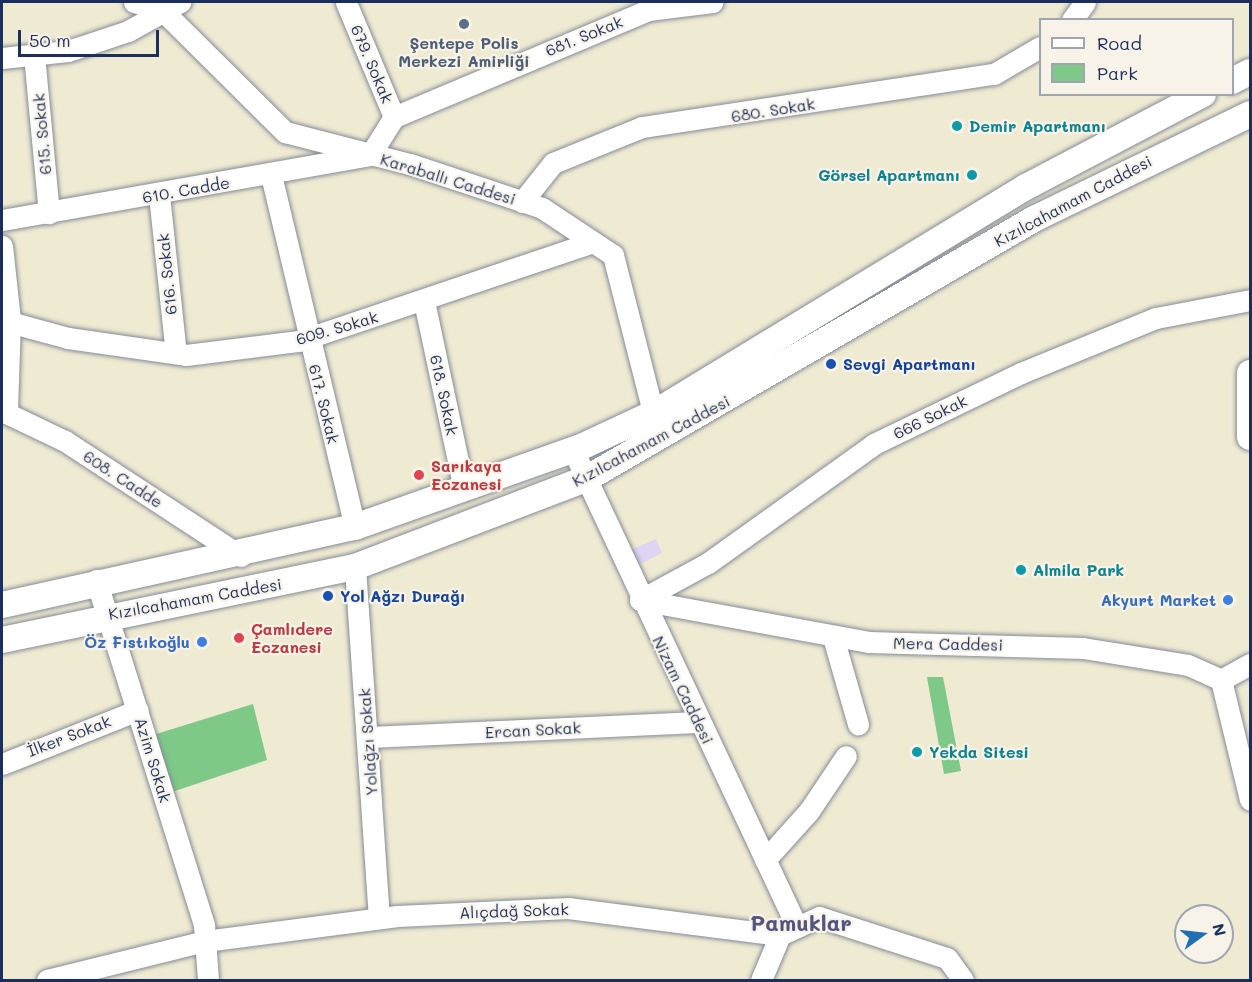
<!DOCTYPE html>
<html>
<head>
<meta charset="utf-8">
<style>
  body { margin:0 }
  #map { position:relative; width:1252px; height:982px; overflow:hidden; background:#efead2; font-family:Mali,sans-serif }
  div>[style] { position:absolute }
  [style*='--x'] { left:calc(var(--x)*1px); top:calc(var(--y)*1px); width:calc(var(--w)*1px); rotate:calc(var(--a)*1deg) }
  .built>* { inset:0; background:#e0d4f4 }
  .green>* { inset:0; background:#7ec987 }
  .roads { filter:drop-shadow(0 0 2px #858c98) drop-shadow(0 0 2px #858c98) }
  .minor>* { height:21px; margin:-10.5px; padding:0 10.5px; transform-origin:10.5px; border-radius:10.5px; background:#fff }
  .major>* { height:26px; margin:-13px; padding:0 13px; transform-origin:13px; border-radius:13px; background:#fff }
  .dots>* { width:16px; height:16px; translate:-50% -50%; box-sizing:border-box; border:3px solid #f7f3e8; border-radius:50% }
  span { translate:-50% -50%; white-space:nowrap; text-align:center; line-height:1.15; -webkit-text-stroke:4.5px #f7f3e8; paint-order:stroke }
  .street-label { font-size:16px; color:#1b2f5e }
  .service-label { font-size:16px; color:#4e5e75; font-weight:700 }
  .culture-label { font-size:16px; color:#0d838f; font-weight:700 }
  .left { translate:0 -50%; text-align:left }
  .right { translate:-100% -50%; text-align:right }
  .transit-label { font-size:16px; color:#164399; font-weight:700 }
  .health-label { font-size:16px; color:#be3a42; font-weight:700 }
  .shop-label { font-size:16px; color:#366cbe; font-weight:700 }
  .district-label { font-size:22px; color:#545481; font-weight:700 }
  .frame { position:absolute; inset:0; border:3px solid #1b2f5e; pointer-events:none }
  .legend { position:absolute; left:1039px; top:18px; width:195px; height:78px; box-sizing:border-box; background:#f7f3e8; border:2px solid #9fa5b1; margin:0; padding:8px 10px; list-style:none; font-size:18px; color:#1b2f5e }
  .legend li { display:flex; align-items:center; gap:12px; height:30px }
  .legend b { width:30px; border:2px solid #9fa5b1 }
  .north { position:absolute; left:1174px; top:904px; width:60px; height:60px; box-sizing:border-box; background:#f7f3e8; border:2px solid #9fa5b1; border-radius:50%; rotate:75deg; font-size:16px; font-weight:700; line-height:24px; text-align:center; color:#1b2f5e }
  .north::after { content:''; display:block; margin:auto; width:21px; height:27px; background:#1f6fb2; clip-path:polygon(50% 0,100% 100%,50% 72%,0 100%) }
  .scale { position:absolute; left:18px; top:30px; width:141px; height:27px; box-sizing:border-box; border:3px solid #1b2f5e; border-top:0; padding-left:8px; font-size:18px; line-height:21px; white-space:nowrap; color:#1b2f5e; -webkit-text-stroke:4px #f7f3e8; paint-order:stroke }
</style>
</head>
<body>
<div id="map">
  <div class="built">
    <i style="clip-path:polygon(656px 539px,662px 553px,636px 566px,628px 551px)"></i>
  </div>
  <div class="green">
    <i style="clip-path:polygon(927px 677px,943px 677px,961px 771px,944px 774px)"></i>
    <i style="clip-path:polygon(253px 704px,267px 760px,172px 792px,153px 735px)"></i>
  </div>
  <div class="roads">
    <div class="minor">
      <i style="--x:134;--y:2;--w:28;--a:15"></i>
      <i style="--x:161;--y:9;--w:175;--a:44.8"></i>
      <i style="--x:285;--y:132;--w:129;--a:14.4"></i>
      <i style="--x:410;--y:164;--w:139;--a:18.4"></i>
      <i style="--x:542;--y:208;--w:85;--a:33.5"></i>
      <i style="--x:613;--y:255;--w:179;--a:75.7"></i>
      <i style="--x:1072;--y:20;--w:22;--a:-54"></i>
      <i style="--x:34;--y:55;--w:159;--a:84.6"></i>
      <i style="--x:2;--y:58;--w:66;--a:-6.1"></i>
      <i style="--x:68;--y:51;--w:63;--a:-18.4"></i>
      <i style="--x:128;--y:31;--w:60;--a:-29.1"></i>
      <i style="--x:394;--y:117;--w:276;--a:-22.8"></i>
      <i style="--x:648;--y:10;--w:65;--a:-7"></i>
      <i style="--x:271;--y:175;--w:362;--a:76.6"></i>
      <i style="--x:159;--y:195;--w:159;--a:83.9"></i>
      <i style="--x:522;--y:202;--w:50;--a:-51.5"></i>
      <i style="--x:553;--y:163;--w:96;--a:-22"></i>
      <i style="--x:642;--y:127;--w:356;--a:-8.6"></i>
      <i style="--x:994;--y:74;--w:53;--a:-30.4"></i>
      <i style="--x:2;--y:220;--w:374;--a:-10"></i>
      <i style="--x:370;--y:155;--w:45;--a:-57.7"></i>
      <i style="--x:394;--y:117;--w:125;--a:-112.7"></i>
      <i style="--x:2;--y:246;--w:74;--a:83.8"></i>
      <i style="--x:10;--y:320;--w:90;--a:91.9"></i>
      <i style="--x:424;--y:301;--w:192;--a:78"></i>
      <i style="--x:2;--y:320;--w:68;--a:15.3"></i>
      <i style="--x:68;--y:338;--w:119;--a:8.2"></i>
      <i style="--x:186;--y:355;--w:114;--a:-7.1"></i>
      <i style="--x:299;--y:341;--w:310;--a:-18.6"></i>
      <i style="--x:2;--y:411;--w:70;--a:25.5"></i>
      <i style="--x:65;--y:441;--w:210;--a:33.2"></i>
      <i style="--x:573;--y:450;--w:527;--a:64.85"></i>
      <i style="--x:355;--y:567;--w:352;--a:86.1"></i>
      <i style="--x:96;--y:580;--w:362;--a:72.6"></i>
      <i style="--x:204;--y:925;--w:55;--a:85.8"></i>
      <i style="--x:640;--y:600;--w:77;--a:-28.6"></i>
      <i style="--x:708;--y:563;--w:204;--a:-35.6"></i>
      <i style="--x:874;--y:444;--w:163;--a:-25.8"></i>
      <i style="--x:1021;--y:373;--w:146;--a:-22.2"></i>
      <i style="--x:1156;--y:318;--w:96;--a:-10.8"></i>
      <i style="--x:640;--y:600;--w:232;--a:10.4"></i>
      <i style="--x:868;--y:642;--w:215;--a:1.6"></i>
      <i style="--x:1083;--y:648;--w:106;--a:9.2"></i>
      <i style="--x:1188;--y:665;--w:36;--a:24"></i>
      <i style="--x:833;--y:637;--w:91;--a:74"></i>
      <i style="--x:1221;--y:680;--w:123;--a:76.4"></i>
      <i style="--x:1221;--y:680;--w:33;--a:-29"></i>
      <i style="--x:369;--y:737;--w:329;--a:-2.6"></i>
      <i style="--x:2;--y:764;--w:146;--a:-21.7"></i>
      <i style="--x:765;--y:860;--w:66;--a:-48.1"></i>
      <i style="--x:809;--y:811;--w:66;--a:-56.1"></i>
      <i style="--x:47;--y:980;--w:163;--a:-13.9"></i>
      <i style="--x:205;--y:941;--w:194;--a:-7.4"></i>
      <i style="--x:397;--y:916;--w:171;--a:-2.7"></i>
      <i style="--x:568;--y:908;--w:214;--a:7.3"></i>
      <i style="--x:780;--y:935;--w:43;--a:-24.8"></i>
      <i style="--x:819;--y:917;--w:134;--a:17.8"></i>
      <i style="--x:947;--y:958;--w:27;--a:54"></i>
      <i style="--x:761;--y:980;--w:49;--a:-67.1"></i>
    </div>
    <div class="major">
      <i style="--x:1232;--y:81;--w:20;--a:-27"></i>
      <i style="--x:1250;--y:373;--w:64;--a:90"></i>
      <i style="--x:2;--y:605;--w:362;--a:-12.5"></i>
      <i style="--x:355;--y:527;--w:240;--a:-19.5"></i>
      <i style="--x:581;--y:447;--w:81;--a:-25"></i>
      <i style="--x:654;--y:413;--w:435;--a:-31.3"></i>
      <i style="--x:1026;--y:187;--w:200;--a:-27.7"></i>
      <i style="--x:2;--y:640;--w:360;--a:-11.7"></i>
      <i style="--x:355;--y:567;--w:247;--a:-20.9"></i>
      <i style="--x:586;--y:479;--w:518;--a:-30.13"></i>
      <i style="--x:1034;--y:219;--w:240;--a:-25.9"></i>
    </div>
  </div>
  <div class="dots">
    <i style="left:464px;top:24px;background:#5c6f8a"></i>
    <i style="left:957px;top:126px;background:#0f9aa8"></i>
    <i style="left:972px;top:175px;background:#0f9aa8"></i>
    <i style="left:831px;top:364px;background:#1a4fb4"></i>
    <i style="left:419px;top:475px;background:#e0444e"></i>
    <i style="left:1021px;top:570px;background:#0f9aa8"></i>
    <i style="left:328px;top:596px;background:#1a4fb4"></i>
    <i style="left:1228px;top:600px;background:#3f7fe0"></i>
    <i style="left:239px;top:638px;background:#e0444e"></i>
    <i style="left:202px;top:642px;background:#3f7fe0"></i>
    <i style="left:917px;top:752px;background:#0f9aa8"></i>
  </div>
  <div class="street-label">
    <span style="left:584px;top:36px;rotate:-22deg">681. Sokak</span>
    <span style="left:372px;top:64px;rotate:67deg">679. Sokak</span>
    <span style="left:773px;top:110px;rotate:-9deg">680. Sokak</span>
    <span style="left:42px;top:134px;rotate:-95deg">615. Sokak</span>
    <span style="left:448px;top:179px;rotate:17deg">Karaballı Caddesi</span>
    <span style="left:186px;top:190px;rotate:-10deg">610. Cadde</span>
    <span style="left:1073px;top:201px;rotate:-28deg">Kızılcahamam Caddesi</span>
    <span style="left:167px;top:274px;rotate:-96deg">616. Sokak</span>
    <span style="left:337px;top:328px;rotate:-16deg">609. Sokak</span>
    <span style="left:444px;top:395px;rotate:78deg">618. Sokak</span>
    <span style="left:324px;top:404px;rotate:76deg">617. Sokak</span>
    <span style="left:930px;top:417px;rotate:-26deg">666 Sokak</span>
    <span style="left:651px;top:441px;rotate:-28deg">Kızılcahamam Caddesi</span>
    <span style="left:123px;top:479px;rotate:33deg">608. Cadde</span>
    <span style="left:195px;top:599px;rotate:-10deg">Kızılcahamam Caddesi</span>
    <span style="left:948px;top:644px;rotate:1deg">Mera Caddesi</span>
    <span style="left:683px;top:690px;rotate:64deg">Nizam Caddesi</span>
    <span style="left:533px;top:730px;rotate:-3deg">Ercan Sokak</span>
    <span style="left:69px;top:736px;rotate:-21deg">İlker Sokak</span>
    <span style="left:368px;top:742px;rotate:-94deg">Yolağzı Sokak</span>
    <span style="left:153px;top:760px;rotate:73deg">Azim Sokak</span>
    <span style="left:514px;top:911px;rotate:-2deg">Alıçdağ Sokak</span>
  </div>
  <div class="service-label">
    <span style="left:464px;top:52px">Şentepe Polis<br>Merkezi Amirliği</span>
  </div>
  <div class="culture-label">
    <span class="left" style="left:969px;top:126px">Demir Apartmanı</span>
    <span class="right" style="left:960px;top:175px">Görsel Apartmanı</span>
    <span class="left" style="left:1033px;top:570px">Almila Park</span>
    <span class="left" style="left:929px;top:752px">Yekda Sitesi</span>
  </div>
  <div class="transit-label">
    <span class="left" style="left:843px;top:364px">Sevgi Apartmanı</span>
    <span class="left" style="left:340px;top:596px">Yol Ağzı Durağı</span>
  </div>
  <div class="health-label">
    <span class="left" style="left:431px;top:475px">Sarıkaya<br>Eczanesi</span>
    <span class="left" style="left:251px;top:638px">Çamlıdere<br>Eczanesi</span>
  </div>
  <div class="shop-label">
    <span class="right" style="left:1216px;top:600px">Akyurt Market</span>
    <span class="right" style="left:190px;top:642px">Öz Fıstıkoğlu</span>
  </div>
  <div class="district-label">
    <span style="left:801px;top:923px">Pamuklar</span>
  </div>
  <div class="frame"></div>
  <ul class="legend">
  <li><b style="height:8px;background:#fff"></b>Road</li>
  <li><b style="height:16px;background:#7ec987"></b>Park</li>
  </ul>
  <div class="north">N</div>
  <div class="scale">50 m</div>
</div>
</body>
</html>
